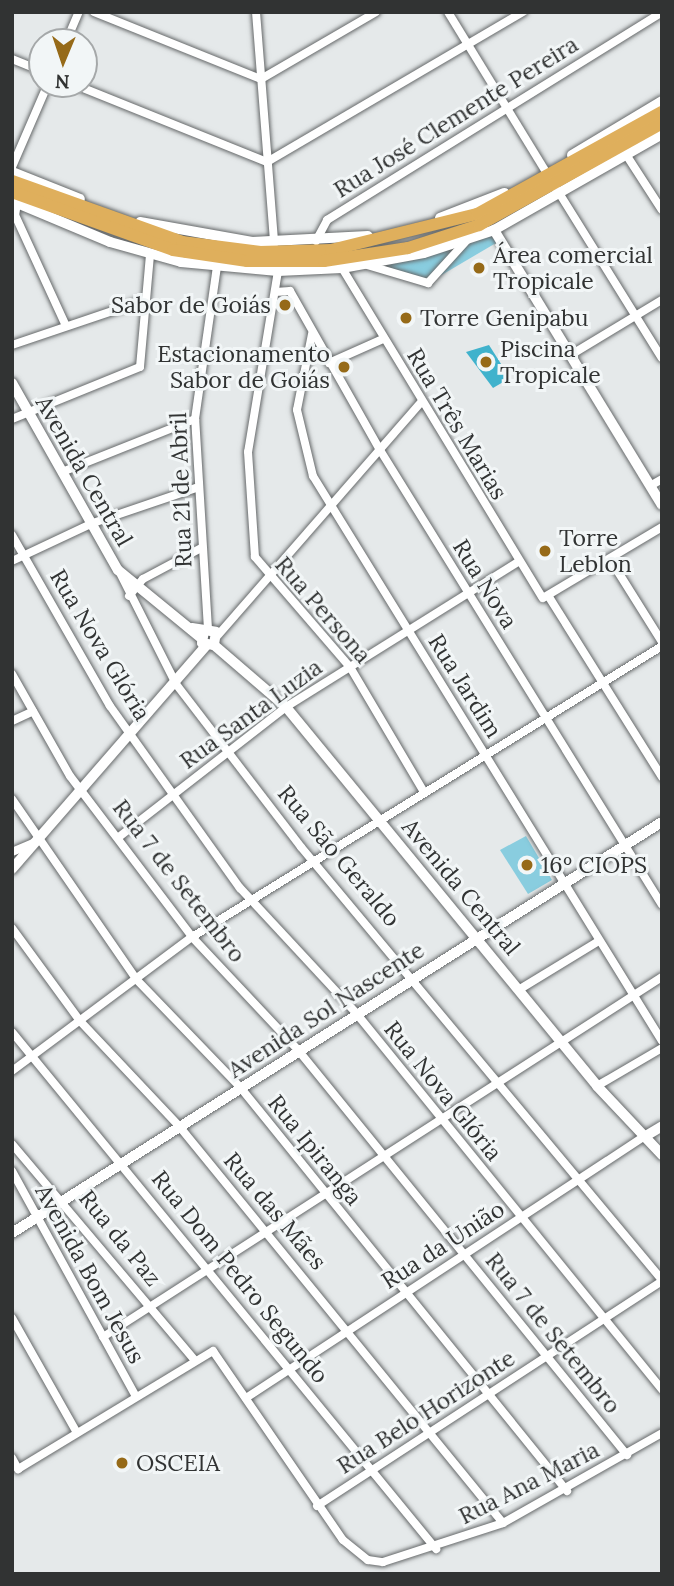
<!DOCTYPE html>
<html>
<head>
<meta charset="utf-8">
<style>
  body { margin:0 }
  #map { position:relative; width:674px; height:1586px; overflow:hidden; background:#e5e9ea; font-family:Lora,serif }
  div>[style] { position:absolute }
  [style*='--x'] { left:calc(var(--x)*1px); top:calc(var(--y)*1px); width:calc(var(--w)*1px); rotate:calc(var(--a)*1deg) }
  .green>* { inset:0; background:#89cddf }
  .water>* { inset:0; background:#40b2cc }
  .roads { filter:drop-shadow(0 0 2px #66696a) drop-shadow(0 0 2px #66696a) }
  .minor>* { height:8px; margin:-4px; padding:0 4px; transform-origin:4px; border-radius:4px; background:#fff }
  .tertiary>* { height:10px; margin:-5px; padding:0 5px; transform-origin:5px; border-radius:5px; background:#fff }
  .trunk>* { height:12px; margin:-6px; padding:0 6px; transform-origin:6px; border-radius:6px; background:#dfaf5c }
  .dots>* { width:19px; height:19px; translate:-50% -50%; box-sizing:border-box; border:4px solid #f2f6f7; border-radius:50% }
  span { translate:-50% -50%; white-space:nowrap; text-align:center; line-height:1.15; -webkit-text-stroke:6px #f2f6f7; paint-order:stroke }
  .street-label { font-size:23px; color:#313333 }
  .poi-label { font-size:23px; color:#313333 }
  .left { translate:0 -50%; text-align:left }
  .right { translate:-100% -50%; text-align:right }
  .frame { position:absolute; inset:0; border:14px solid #313333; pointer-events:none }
  .north { position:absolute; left:28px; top:28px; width:70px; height:70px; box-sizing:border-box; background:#f2f6f7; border:2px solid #a5a8a9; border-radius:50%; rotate:182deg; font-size:19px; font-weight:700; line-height:28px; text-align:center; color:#313333 }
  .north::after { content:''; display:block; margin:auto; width:24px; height:32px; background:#966a18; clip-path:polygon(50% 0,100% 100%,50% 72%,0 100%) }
</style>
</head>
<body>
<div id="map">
  <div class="green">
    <i style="clip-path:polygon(494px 230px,496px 243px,428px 283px,367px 265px)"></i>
    <i style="clip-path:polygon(526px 836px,552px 880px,528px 894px,500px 850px)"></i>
  </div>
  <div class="water">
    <i style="clip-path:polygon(489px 345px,510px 378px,493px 388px,466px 352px)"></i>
  </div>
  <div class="roads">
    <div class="minor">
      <i style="--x:94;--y:12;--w:180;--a:21.9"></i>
      <i style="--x:261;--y:79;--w:133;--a:-30.2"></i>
      <i style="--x:256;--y:12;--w:232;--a:85.5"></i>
      <i style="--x:448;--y:12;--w:193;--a:58.5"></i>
      <i style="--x:66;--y:42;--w:33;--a:-67"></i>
      <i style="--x:12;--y:59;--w:32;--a:22"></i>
      <i style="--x:73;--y:84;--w:209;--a:21.9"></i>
      <i style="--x:267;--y:162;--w:297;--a:-30.4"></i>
      <i style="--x:627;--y:156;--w:64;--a:57.1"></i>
      <i style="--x:12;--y:167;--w:90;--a:-66.6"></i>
      <i style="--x:556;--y:188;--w:200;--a:58.1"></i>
      <i style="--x:17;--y:203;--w:12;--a:99"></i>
      <i style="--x:15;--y:215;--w:122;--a:65.3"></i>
      <i style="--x:316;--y:241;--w:24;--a:-62"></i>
      <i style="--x:327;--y:220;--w:394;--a:-31.8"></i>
      <i style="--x:367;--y:265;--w:64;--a:16.4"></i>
      <i style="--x:428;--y:283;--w:61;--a:-47.7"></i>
      <i style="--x:342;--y:268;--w:386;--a:58.7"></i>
      <i style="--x:543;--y:598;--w:139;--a:-30.8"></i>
      <i style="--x:278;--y:271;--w:183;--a:99.4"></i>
      <i style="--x:248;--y:452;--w:105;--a:86.2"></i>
      <i style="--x:255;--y:557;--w:145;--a:49.2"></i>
      <i style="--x:350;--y:667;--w:145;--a:59.4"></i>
      <i style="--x:275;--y:292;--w:15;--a:-4"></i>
      <i style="--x:290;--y:291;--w:183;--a:60.5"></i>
      <i style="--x:380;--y:450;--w:535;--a:58.21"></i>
      <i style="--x:312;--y:334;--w:77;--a:101.2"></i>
      <i style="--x:297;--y:410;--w:68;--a:76.4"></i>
      <i style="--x:313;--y:476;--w:664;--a:58.3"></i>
      <i style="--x:12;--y:345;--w:140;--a:-18.7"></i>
      <i style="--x:569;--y:356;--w:109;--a:-31.1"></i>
      <i style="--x:329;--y:363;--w:59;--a:-24"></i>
      <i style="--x:12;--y:419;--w:138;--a:-22.1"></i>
      <i style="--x:140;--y:367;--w:112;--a:-84.9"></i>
      <i style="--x:62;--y:472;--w:143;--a:-21.7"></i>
      <i style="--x:650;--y:486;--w:14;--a:-30"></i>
      <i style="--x:12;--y:535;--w:197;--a:60.2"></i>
      <i style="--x:110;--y:706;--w:224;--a:54.5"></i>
      <i style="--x:240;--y:888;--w:171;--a:47.1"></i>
      <i style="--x:356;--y:1013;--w:486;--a:50.9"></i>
      <i style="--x:610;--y:559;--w:98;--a:57.9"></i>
      <i style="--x:12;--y:561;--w:89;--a:-25.1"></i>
      <i style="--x:93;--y:523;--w:109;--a:-18.8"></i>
      <i style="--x:119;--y:571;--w:127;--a:63.2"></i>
      <i style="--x:176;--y:684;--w:205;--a:52.5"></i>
      <i style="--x:301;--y:847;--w:564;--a:50.18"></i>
      <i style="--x:129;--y:596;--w:22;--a:-51"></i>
      <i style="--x:143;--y:579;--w:66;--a:-28.1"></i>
      <i style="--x:549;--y:597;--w:213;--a:57.9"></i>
      <i style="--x:208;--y:629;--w:210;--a:-93.5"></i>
      <i style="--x:195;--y:419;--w:154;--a:-81.8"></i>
      <i style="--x:218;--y:635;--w:309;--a:-48.9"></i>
      <i style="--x:12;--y:674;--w:117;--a:60.4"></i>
      <i style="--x:70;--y:776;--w:202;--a:52.8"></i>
      <i style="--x:192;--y:937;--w:155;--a:46.8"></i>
      <i style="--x:298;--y:1050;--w:522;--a:50.91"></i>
      <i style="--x:12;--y:721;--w:23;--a:-25"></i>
      <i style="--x:12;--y:799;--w:219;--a:55.4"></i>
      <i style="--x:136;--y:979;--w:150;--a:46.1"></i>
      <i style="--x:240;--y:1087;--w:520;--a:51.01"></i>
      <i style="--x:119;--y:837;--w:212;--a:-37.9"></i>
      <i style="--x:286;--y:707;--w:274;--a:-32"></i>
      <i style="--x:12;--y:852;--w:25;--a:-23"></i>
      <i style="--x:12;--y:928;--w:115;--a:53.8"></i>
      <i style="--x:80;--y:1021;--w:144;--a:46.7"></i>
      <i style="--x:179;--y:1126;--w:512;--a:50.78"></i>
      <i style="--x:520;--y:989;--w:92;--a:-31.3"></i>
      <i style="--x:12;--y:1032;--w:669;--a:50.64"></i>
      <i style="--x:12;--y:1071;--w:224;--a:-36.7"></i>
      <i style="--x:192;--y:937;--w:553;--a:-31.76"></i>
      <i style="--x:597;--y:1086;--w:75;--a:-30.3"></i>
      <i style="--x:12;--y:1144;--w:282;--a:49.8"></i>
      <i style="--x:12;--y:1171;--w:256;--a:61.2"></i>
      <i style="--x:12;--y:1318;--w:132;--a:60.5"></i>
      <i style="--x:103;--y:1337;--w:665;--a:-32.78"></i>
      <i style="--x:246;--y:1398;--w:476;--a:-33.3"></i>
      <i style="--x:12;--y:1458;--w:13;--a:61"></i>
      <i style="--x:18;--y:1469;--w:228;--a:-31.2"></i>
      <i style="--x:213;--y:1351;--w:229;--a:55.5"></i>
      <i style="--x:343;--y:1540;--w:32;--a:39"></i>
      <i style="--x:368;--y:1560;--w:15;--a:8"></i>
      <i style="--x:383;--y:1562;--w:126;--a:-18"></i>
      <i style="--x:503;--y:1523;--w:183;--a:-29.5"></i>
      <i style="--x:317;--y:1506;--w:412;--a:-33.1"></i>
    </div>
    <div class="tertiary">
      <i style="--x:572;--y:155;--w:105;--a:-31"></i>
      <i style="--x:12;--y:172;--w:73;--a:21.7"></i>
      <i style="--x:12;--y:201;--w:106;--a:22.7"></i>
      <i style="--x:110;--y:242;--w:74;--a:15.7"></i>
      <i style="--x:181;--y:262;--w:97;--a:5.3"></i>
      <i style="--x:278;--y:271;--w:64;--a:-2.7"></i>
      <i style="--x:342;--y:268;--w:83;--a:-10.4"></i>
      <i style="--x:424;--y:253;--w:74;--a:-18.2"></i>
      <i style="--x:494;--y:230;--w:193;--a:-29.7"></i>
      <i style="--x:440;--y:218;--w:69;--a:-21.3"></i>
      <i style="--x:140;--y:222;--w:114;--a:10.1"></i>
      <i style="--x:252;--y:242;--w:116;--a:-3"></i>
      <i style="--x:494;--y:230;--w:322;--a:58.6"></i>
      <i style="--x:12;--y:383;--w:215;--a:60.5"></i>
      <i style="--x:118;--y:570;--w:106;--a:39.3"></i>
      <i style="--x:192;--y:628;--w:24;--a:9"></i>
      <i style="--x:216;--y:632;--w:13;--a:99"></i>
      <i style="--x:214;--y:645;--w:12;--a:-171"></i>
      <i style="--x:202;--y:643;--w:12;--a:-81"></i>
      <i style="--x:214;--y:645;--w:95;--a:40.7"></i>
      <i style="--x:286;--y:707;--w:490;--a:50.6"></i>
      <i style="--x:597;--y:1086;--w:95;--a:46.7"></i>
      <i style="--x:12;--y:869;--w:296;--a:-49"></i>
      <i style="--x:644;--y:1137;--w:21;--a:-31"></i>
      <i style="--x:12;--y:1233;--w:769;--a:-32.31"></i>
    </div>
    <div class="trunk">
      <i style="--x:12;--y:181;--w:181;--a:19.7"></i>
      <i style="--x:182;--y:242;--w:79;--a:7.3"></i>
      <i style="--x:260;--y:252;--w:71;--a:-1.6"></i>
      <i style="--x:331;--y:250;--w:150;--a:-13.9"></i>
      <i style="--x:477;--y:214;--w:211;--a:-28.9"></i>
      <i style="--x:12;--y:192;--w:171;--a:19.8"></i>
      <i style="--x:173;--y:250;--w:75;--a:8.5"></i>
      <i style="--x:247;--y:261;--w:77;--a:0"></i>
      <i style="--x:324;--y:261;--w:85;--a:-8.8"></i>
      <i style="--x:408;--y:248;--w:75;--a:-17.9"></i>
      <i style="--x:479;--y:225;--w:210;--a:-29.1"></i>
    </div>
  </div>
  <div class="dots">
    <i style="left:479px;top:268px;background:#966a18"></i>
    <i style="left:285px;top:305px;background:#966a18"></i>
    <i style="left:406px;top:318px;background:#966a18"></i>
    <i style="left:486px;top:362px;background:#966a18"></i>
    <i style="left:344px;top:367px;background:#966a18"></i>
    <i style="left:545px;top:551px;background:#966a18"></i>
    <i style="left:527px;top:865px;background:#966a18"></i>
    <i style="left:122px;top:1463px;background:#966a18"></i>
  </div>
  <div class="street-label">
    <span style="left:456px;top:117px;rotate:-32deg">Rua José Clemente Pereira</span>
    <span style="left:457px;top:424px;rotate:59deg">Rua Três Marias</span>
    <span style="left:84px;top:471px;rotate:60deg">Avenida Central</span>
    <span style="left:181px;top:490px;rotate:-92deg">Rua 21 de Abril</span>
    <span style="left:485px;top:584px;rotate:58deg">Rua Nova</span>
    <span style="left:323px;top:610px;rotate:49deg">Rua Persona</span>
    <span style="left:100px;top:645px;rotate:59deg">Rua Nova Glória</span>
    <span style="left:465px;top:686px;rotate:58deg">Rua Jardim</span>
    <span style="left:251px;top:714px;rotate:-36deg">Rua Santa Luzia</span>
    <span style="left:339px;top:856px;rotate:50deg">Rua São Geraldo</span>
    <span style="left:179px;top:881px;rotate:52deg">Rua 7 de Setembro</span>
    <span style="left:461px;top:887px;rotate:50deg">Avenida Central</span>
    <span style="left:326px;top:1010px;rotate:-33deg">Avenida Sol Nascente</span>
    <span style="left:443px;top:1091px;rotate:51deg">Rua Nova Glória</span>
    <span style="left:315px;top:1150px;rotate:51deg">Rua Ipiranga</span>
    <span style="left:275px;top:1211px;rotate:50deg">Rua das Mães</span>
    <span style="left:120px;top:1238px;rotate:51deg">Rua da Paz</span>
    <span style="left:443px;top:1245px;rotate:-33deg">Rua da União</span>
    <span style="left:90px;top:1274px;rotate:61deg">Avenida Bom Jesus</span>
    <span style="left:240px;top:1277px;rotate:51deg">Rua Dom Pedro Segundo</span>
    <span style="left:553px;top:1333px;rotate:51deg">Rua 7 de Setembro</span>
    <span style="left:426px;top:1412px;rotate:-33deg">Rua Belo Horizonte</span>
    <span style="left:529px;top:1483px;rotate:-27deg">Rua Ana Maria</span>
  </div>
  <div class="poi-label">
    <span class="left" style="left:493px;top:268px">Área comercial<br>Tropicale</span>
    <span class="right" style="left:271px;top:305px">Sabor de Goiás</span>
    <span class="left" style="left:420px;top:318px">Torre Genipabu</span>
    <span class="left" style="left:500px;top:362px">Piscina<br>Tropicale</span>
    <span class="right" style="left:330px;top:367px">Estacionamento<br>Sabor de Goiás</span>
    <span class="left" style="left:559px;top:551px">Torre<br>Leblon</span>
    <span class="left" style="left:541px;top:865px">16º CIOPS</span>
    <span class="left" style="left:136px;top:1463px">OSCEIA</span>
  </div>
  <div class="frame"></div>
  <div class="north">N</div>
</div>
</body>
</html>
